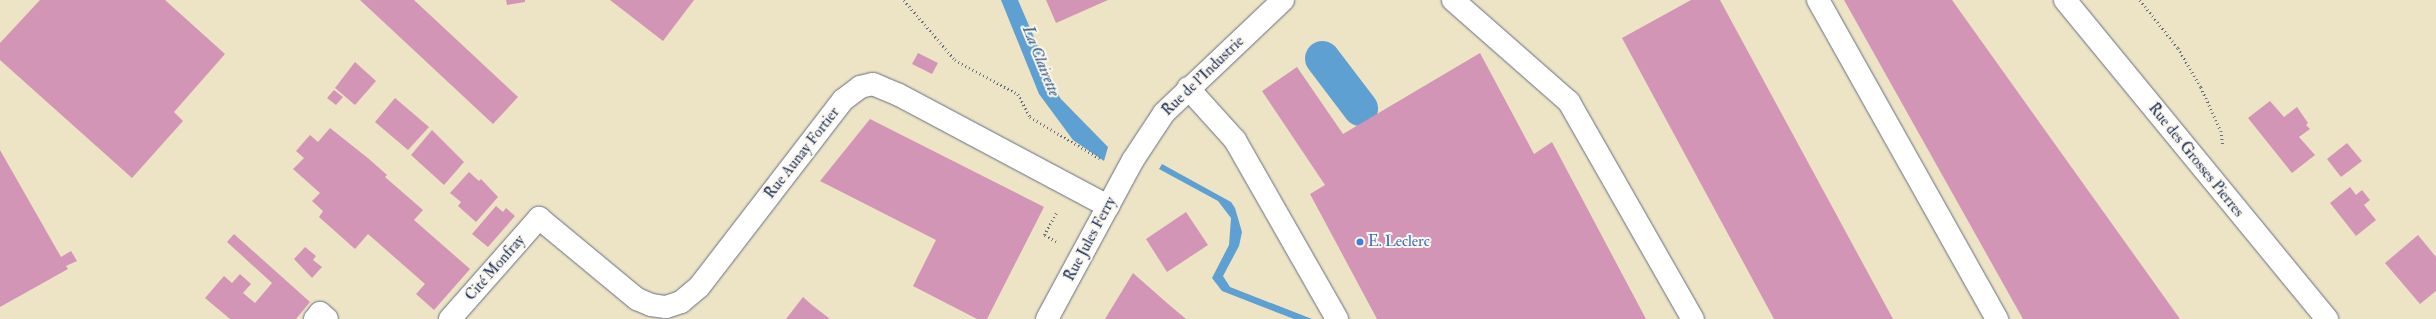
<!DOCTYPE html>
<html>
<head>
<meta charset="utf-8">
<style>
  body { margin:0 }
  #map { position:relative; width:2436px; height:319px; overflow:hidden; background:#ede4c5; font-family:"IM FELL Double Pica",serif }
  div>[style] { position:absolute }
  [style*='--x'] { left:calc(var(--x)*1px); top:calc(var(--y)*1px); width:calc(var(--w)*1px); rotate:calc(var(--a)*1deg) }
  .water>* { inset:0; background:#5da0d1 }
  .canal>* { height:35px; margin:-17.5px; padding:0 17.5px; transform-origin:17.5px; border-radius:17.5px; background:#5da0d1 }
  .building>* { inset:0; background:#d395b6 }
  .path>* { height:2.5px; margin-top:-1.25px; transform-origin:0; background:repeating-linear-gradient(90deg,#646e82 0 1px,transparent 0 4px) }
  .roads { filter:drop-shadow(0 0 1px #646e82) drop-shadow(0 0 1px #646e82) }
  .minor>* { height:22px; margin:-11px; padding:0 11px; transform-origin:11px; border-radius:11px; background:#fff }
  .dots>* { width:11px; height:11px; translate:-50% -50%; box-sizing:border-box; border:2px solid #fbf7ec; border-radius:50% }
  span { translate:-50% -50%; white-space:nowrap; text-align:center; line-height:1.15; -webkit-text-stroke:4px #fbf7ec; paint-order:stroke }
  .street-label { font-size:15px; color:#1b2f5e }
  .shop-label { font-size:15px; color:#366cbe }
  .left { translate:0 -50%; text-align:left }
  .water-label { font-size:16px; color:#325786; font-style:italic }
</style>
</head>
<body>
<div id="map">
  <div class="water">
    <i style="clip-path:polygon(1001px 0,1018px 0,1060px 98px,1108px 147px,1104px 161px,1073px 140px,1039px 94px)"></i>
    <i style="clip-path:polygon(1162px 164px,1231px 202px,1235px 208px,1242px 232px,1239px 246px,1223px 276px,1230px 287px,1312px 319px,1294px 319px,1222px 291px,1212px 278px,1229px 245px,1231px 218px,1218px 201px,1159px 169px)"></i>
  </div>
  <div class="canal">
    <i style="--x:1322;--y:58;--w:63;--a:52.8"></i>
  </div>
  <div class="building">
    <i style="clip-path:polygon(40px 0,165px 0,225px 54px,174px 112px,183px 121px,132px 178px,0 60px,0 43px)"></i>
    <i style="clip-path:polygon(360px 0,414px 0,518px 97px,493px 124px)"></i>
    <i style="clip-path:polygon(506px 0,525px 0,525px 2px,507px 5px)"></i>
    <i style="clip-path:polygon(610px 0,694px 0,663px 41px)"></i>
    <i style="clip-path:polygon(1046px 0,1108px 0,1056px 23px)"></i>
    <i style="clip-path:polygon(1691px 0,1720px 0,1893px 319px,1774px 319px,1622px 38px)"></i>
    <i style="clip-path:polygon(1844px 0,1952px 0,2180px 319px,2023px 319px)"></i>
    <i style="clip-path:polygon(918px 53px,938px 63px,932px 74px,912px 64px)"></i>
    <i style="clip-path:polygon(1480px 53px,1534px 154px,1552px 142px,1646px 319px,1377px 319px,1310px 194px,1325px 185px,1262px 91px,1297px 67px,1343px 134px)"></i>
    <i style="clip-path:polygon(355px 62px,376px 81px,355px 105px,335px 88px)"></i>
    <i style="clip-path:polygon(334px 90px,343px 97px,336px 105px,327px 98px)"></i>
    <i style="clip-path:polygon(395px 98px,429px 127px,408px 150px,375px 122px)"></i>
    <i style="clip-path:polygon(2270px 101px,2284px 117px,2297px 107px,2308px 123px,2306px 125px,2310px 129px,2299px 137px,2315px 155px,2292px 173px,2248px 118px)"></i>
    <i style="clip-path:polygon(870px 119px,1044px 207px,987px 319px,977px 319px,913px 286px,936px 240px,820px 181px)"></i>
    <i style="clip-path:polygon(330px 128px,369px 159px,387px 175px,385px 177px,423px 210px,414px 220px,470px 269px,434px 310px,416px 294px,425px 284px,368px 234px,355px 249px,319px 217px,323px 211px,312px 201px,320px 193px,293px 169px,304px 158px,296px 151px,310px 135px,318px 142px)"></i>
    <i style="clip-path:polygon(432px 130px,464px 162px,444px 185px,411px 155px)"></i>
    <i style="clip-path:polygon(2347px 143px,2362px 161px,2341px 177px,2327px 159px)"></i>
    <i style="clip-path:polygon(0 150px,61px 257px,71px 251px,77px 261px,66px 266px,68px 269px,0 307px)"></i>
    <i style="clip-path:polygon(469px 172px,479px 181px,481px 179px,498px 197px,476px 222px,458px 206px,461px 202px,450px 193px)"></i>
    <i style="clip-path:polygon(2350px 187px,2356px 195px,2362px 190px,2370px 200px,2364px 205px,2376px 220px,2356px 236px,2330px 203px)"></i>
    <i style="clip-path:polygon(496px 206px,503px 212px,506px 208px,515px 216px,488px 247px,472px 234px)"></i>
    <i style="clip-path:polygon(1186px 212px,1208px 245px,1167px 272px,1146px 239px)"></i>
    <i style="clip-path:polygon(234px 234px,310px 302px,296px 319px,230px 319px,205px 298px,224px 276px,232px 283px,240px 274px,251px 284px,243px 293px,255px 303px,272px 283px,227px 242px)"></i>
    <i style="clip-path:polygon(2418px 235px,2436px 257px,2436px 291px,2420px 304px,2385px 263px)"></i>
    <i style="clip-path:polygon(305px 247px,316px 256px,313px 260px,322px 267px,312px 278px,294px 259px)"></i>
    <i style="clip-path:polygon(1133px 273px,1167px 303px,1186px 319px,1105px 319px)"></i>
    <i style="clip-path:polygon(803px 297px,812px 305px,830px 319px,786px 319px)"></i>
  </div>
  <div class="path">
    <i style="--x:904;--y:0;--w:79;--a:49.6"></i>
    <i style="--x:955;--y:60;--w:72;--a:28.4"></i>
    <i style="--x:1018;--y:94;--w:26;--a:62"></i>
    <i style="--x:1030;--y:117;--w:82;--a:30.6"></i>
    <i style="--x:2140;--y:0;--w:61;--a:51.6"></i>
    <i style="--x:2178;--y:48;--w:45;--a:59.5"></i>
    <i style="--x:2201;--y:87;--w:48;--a:65.6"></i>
    <i style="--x:2221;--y:131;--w:14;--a:82"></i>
    <i style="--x:1056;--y:242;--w:14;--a:-150"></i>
    <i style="--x:1044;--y:235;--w:26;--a:-61"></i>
  </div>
  <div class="roads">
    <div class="minor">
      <i style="--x:1453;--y:0;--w:154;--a:41.3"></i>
      <i style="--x:1569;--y:102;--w:250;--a:60.3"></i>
      <i style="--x:1818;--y:0;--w:366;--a:60.7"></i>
      <i style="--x:2065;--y:0;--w:413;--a:50.6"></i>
      <i style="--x:1188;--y:88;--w:70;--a:47.9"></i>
      <i style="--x:1235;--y:140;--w:206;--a:60.3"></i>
      <i style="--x:315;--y:319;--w:8;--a:-50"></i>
      <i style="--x:320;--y:313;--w:9;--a:41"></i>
      <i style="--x:450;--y:319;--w:135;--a:-48.6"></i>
      <i style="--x:539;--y:218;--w:127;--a:39.6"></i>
      <i style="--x:637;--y:299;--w:15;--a:23"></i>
      <i style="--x:651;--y:305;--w:15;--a:8"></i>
      <i style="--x:666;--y:307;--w:16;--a:-18"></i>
      <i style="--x:681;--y:302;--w:23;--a:-40"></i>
      <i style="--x:699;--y:287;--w:236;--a:-52.4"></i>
      <i style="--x:843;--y:100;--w:21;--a:-37"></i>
      <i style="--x:860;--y:87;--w:13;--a:-13"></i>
      <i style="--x:873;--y:84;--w:28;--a:23"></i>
      <i style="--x:899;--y:95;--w:237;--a:28"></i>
      <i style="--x:1047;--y:319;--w:181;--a:-61.6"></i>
      <i style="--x:1133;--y:160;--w:56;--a:-56.6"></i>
      <i style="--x:1164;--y:113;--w:164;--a:-43.5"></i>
    </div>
  </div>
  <div class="dots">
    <i style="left:1360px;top:242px;background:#3f7fe0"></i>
  </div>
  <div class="street-label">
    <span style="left:1203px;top:76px;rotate:-44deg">Rue de l'Industrie</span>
    <span style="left:802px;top:153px;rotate:-52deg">Rue Aunay Fortier</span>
    <span style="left:2196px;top:160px;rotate:51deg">Rue des Grosses Pierres</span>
    <span style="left:1090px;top:239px;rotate:-62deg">Rue Jules Ferry</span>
    <span style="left:495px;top:268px;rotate:-49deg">Cité Monfray</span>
  </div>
  <div class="shop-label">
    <span class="left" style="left:1368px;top:242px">E. Leclerc</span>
  </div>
  <div class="water-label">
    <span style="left:1041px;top:61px;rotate:68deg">La Clairette</span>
  </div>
</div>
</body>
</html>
